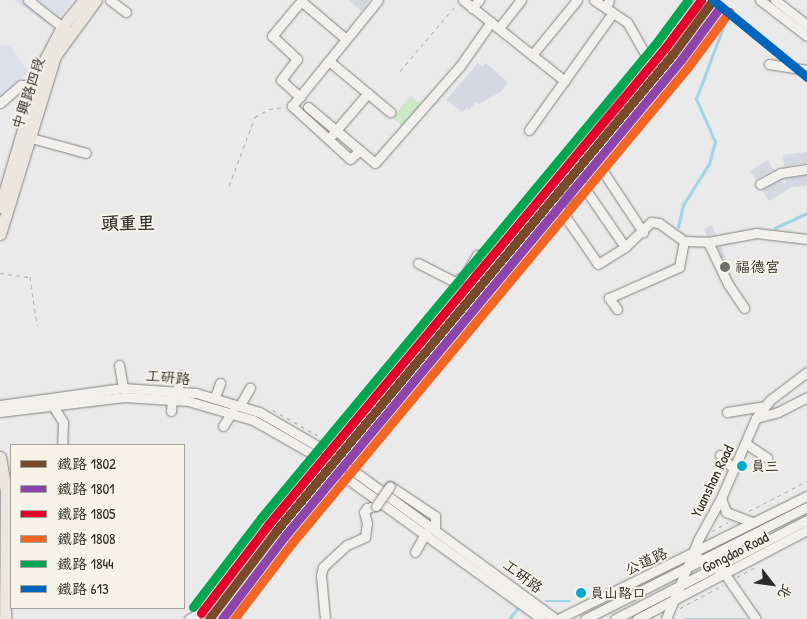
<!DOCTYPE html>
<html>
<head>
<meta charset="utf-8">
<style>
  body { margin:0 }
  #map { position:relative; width:807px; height:619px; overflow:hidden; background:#eaeaeb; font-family:"Patrick Hand","LXGW WenKai TC",sans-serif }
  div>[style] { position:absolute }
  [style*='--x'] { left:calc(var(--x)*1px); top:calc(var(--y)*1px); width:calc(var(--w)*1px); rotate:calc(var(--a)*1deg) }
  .built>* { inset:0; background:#dde0e9 }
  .green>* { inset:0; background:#cde9c7 }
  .stream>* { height:2.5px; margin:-1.25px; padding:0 1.25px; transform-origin:1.25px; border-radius:1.25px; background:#a0d4e5 }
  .building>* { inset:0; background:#d5d7e1 }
  .minor-tunnel>* { height:9px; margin-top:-4.5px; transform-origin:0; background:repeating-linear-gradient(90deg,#c4c4c5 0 9px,transparent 0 13.5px) }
  .path>* { height:1px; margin-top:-0.5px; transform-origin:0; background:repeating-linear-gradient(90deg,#adacaa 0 4px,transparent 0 8px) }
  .roads { filter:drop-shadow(0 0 1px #818181) drop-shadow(0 0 1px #818181) }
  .minor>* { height:9px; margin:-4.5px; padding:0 4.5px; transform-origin:4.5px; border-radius:4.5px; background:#f1f0ed }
  .major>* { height:11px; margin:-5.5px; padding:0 5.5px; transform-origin:5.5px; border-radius:5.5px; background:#ebe7df }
  .bridges { filter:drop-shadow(0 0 1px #818181) drop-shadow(0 0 1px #818181) }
  .minor-bridge>* { height:9px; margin:-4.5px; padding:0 4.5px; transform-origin:4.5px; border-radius:4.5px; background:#f1f0ed }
  .rail-1>* { height:9px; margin:-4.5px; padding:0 4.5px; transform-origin:4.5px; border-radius:4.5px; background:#7a4b2a }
  .rail-2>* { height:9px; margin:-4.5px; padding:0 4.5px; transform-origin:4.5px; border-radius:4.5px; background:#8e44ad }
  .rail-3>* { height:9px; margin:-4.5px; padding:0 4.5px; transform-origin:4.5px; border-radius:4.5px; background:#e4002b }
  .rail-4>* { height:9px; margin:-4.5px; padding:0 4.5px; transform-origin:4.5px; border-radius:4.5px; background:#f26522 }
  .rail-5>* { height:9px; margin:-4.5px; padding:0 4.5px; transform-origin:4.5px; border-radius:4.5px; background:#00a651 }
  .rail-6>* { height:9px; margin:-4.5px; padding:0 4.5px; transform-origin:4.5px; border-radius:4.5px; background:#0065bd }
  .dots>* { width:14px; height:14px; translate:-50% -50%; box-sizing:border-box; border:2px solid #f7f3e8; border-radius:50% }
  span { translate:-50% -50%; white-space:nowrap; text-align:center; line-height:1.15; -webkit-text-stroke:4px #f7f3e8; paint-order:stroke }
  .bus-label { font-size:14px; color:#2b2b2b }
  .left { translate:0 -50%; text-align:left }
  .street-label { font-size:15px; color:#2b2b2b }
  .poi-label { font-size:15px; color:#2b2b2b }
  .quarter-label { font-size:18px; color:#2b2b2b; font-weight:700 }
  .legend { position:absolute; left:10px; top:444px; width:175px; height:165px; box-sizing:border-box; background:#f7f3e8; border:1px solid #a5a39c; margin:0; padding:6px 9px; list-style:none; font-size:15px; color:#2b2b2b }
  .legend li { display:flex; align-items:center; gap:10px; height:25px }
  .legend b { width:25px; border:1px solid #a5a39c }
  .north { position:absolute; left:747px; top:559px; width:50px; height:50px; -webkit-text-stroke:4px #f7f3e8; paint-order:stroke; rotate:120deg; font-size:14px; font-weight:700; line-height:20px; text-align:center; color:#2b2b2b }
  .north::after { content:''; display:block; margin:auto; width:18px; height:22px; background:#2b2b2b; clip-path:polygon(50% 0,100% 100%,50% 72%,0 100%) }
</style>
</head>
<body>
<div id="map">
  <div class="built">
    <i style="clip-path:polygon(14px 0,73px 0,51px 27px)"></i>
    <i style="clip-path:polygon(0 44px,10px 46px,29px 72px,0 98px)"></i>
  </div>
  <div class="green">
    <i style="clip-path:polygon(411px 96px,422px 105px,403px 127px,392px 117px)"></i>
  </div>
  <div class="stream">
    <i style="--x:678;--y:227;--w:23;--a:-77"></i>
    <i style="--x:683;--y:205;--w:49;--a:-57.6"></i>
    <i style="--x:709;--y:164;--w:23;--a:-75"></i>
    <i style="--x:715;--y:142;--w:47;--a:-113.8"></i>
    <i style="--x:696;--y:99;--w:79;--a:-69.3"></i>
    <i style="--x:775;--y:228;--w:35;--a:-25"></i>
    <i style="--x:546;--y:601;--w:24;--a:0"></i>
    <i style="--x:509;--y:619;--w:13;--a:-51"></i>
    <i style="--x:685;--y:619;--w:61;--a:0"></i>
  </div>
  <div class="building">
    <i style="clip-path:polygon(349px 0,370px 0,361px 11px)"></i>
    <i style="clip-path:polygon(478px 63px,482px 67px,486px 63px,508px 83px,500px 92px,479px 104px,476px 102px,469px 110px,467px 108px,462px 112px,446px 100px)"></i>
    <i style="clip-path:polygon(807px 152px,807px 163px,784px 166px,783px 155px)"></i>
    <i style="clip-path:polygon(767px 160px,774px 170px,756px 179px,750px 171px)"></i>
    <i style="clip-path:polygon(807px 175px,807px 186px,792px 187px,769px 201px,762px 190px,781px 180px,786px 186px,785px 179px)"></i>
    <i style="clip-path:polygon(712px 225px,716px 234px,707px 236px,704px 229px)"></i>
    <i style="clip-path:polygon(721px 246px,730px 270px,729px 271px,717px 247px)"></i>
  </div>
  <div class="minor-tunnel">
    <i style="--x:321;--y:448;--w:37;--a:35"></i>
    <i style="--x:316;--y:456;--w:36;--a:36"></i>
  </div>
  <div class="path">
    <i style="--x:400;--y:71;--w:88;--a:-49.6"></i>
    <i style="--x:229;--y:186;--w:74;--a:-69.4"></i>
    <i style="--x:255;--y:117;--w:16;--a:-30"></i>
    <i style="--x:269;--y:109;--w:15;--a:-8"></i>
    <i style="--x:0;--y:273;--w:30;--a:8"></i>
    <i style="--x:30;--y:277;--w:49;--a:81.7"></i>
    <i style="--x:273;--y:410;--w:51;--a:29.6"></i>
    <i style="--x:749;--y:511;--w:65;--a:-27.3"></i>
    <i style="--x:712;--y:531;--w:18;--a:-29"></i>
    <i style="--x:737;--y:577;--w:21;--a:-28"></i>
    <i style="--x:680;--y:608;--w:49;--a:-28.1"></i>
  </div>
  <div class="roads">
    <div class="minor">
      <i style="--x:28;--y:0;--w:48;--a:38.3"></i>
      <i style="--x:110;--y:0;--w:20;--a:37"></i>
      <i style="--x:463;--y:0;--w:130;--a:38.5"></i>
      <i style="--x:594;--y:0;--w:40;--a:34"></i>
      <i style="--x:627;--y:22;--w:48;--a:60.3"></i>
      <i style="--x:760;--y:0;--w:59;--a:37.5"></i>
      <i style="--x:775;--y:0;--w:41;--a:38"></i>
      <i style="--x:301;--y:1;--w:59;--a:40.2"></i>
      <i style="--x:608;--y:3;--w:3;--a:-72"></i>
      <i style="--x:472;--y:8;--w:11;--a:-49"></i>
      <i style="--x:499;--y:28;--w:36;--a:-52"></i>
      <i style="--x:532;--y:55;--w:71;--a:-50.7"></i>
      <i style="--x:329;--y:61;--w:80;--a:39.9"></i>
      <i style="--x:769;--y:64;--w:38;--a:9"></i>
      <i style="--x:300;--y:97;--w:25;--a:-138"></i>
      <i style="--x:281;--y:80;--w:26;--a:-53"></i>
      <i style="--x:297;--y:59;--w:34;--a:-137"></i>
      <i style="--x:272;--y:36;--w:47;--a:-50.2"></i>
      <i style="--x:0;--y:103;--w:28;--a:-41"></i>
      <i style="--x:21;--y:85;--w:20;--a:0"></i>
      <i style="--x:308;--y:107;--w:87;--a:39.9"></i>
      <i style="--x:375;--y:163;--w:129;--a:-48.8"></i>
      <i style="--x:460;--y:66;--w:54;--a:-54.8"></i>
      <i style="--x:529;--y:130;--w:143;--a:-54.4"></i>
      <i style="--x:332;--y:135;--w:55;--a:-49.4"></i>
      <i style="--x:24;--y:136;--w:64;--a:15.3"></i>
      <i style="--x:359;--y:151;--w:12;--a:138"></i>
      <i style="--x:350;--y:159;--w:79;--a:-137.6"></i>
      <i style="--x:292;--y:106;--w:136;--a:-50.9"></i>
      <i style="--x:604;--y:173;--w:71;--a:56.5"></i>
      <i style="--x:760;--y:184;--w:24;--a:-28"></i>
      <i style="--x:781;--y:173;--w:26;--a:-9"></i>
      <i style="--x:708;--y:242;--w:47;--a:64.5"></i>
      <i style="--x:728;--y:284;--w:29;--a:56"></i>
      <i style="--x:625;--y:247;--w:78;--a:-124.5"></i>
      <i style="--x:581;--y:183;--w:33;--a:135"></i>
      <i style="--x:558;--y:206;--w:70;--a:55.4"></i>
      <i style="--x:598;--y:264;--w:32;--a:-32"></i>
      <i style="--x:625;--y:247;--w:36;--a:-44"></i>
      <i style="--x:651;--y:222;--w:8;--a:7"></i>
      <i style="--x:659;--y:223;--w:31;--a:36"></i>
      <i style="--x:684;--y:241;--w:24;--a:2"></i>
      <i style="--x:708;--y:242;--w:49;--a:-10.6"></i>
      <i style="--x:756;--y:233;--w:51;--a:6.7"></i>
      <i style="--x:418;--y:263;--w:42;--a:27.2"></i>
      <i style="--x:455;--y:282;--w:12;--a:-35"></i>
      <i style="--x:465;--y:275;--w:23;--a:-59"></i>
      <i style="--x:477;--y:255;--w:8;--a:7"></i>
      <i style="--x:485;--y:256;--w:11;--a:56"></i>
      <i style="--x:617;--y:309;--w:14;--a:-126"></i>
      <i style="--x:609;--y:298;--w:77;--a:-23.9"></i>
      <i style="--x:679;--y:267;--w:26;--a:-79"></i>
      <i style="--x:119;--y:365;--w:23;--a:80"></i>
      <i style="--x:177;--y:391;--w:16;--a:-79"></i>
      <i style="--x:215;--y:397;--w:15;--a:-70"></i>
      <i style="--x:0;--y:405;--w:124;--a:-7.9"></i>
      <i style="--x:123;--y:388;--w:73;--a:3.9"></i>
      <i style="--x:196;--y:393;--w:66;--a:16.8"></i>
      <i style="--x:259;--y:412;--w:72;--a:30.1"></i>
      <i style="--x:240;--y:405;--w:20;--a:-60"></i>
      <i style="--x:53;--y:406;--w:19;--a:58"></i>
      <i style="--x:63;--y:422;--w:23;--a:92"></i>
      <i style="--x:171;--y:411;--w:12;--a:-85"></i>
      <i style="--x:0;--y:412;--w:125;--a:-6.9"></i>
      <i style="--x:124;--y:397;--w:64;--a:3.6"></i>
      <i style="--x:188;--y:401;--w:68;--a:16.3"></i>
      <i style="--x:253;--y:420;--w:73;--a:29.7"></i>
      <i style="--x:727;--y:412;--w:39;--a:-9"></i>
      <i style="--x:756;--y:418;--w:23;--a:-15"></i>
      <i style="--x:778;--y:412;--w:33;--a:-27"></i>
      <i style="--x:223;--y:426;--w:17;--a:-57"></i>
      <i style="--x:745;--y:443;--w:27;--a:34"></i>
      <i style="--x:720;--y:455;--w:20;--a:45"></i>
      <i style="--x:351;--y:469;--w:254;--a:36.2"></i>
      <i style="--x:345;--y:477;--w:243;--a:35.8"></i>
      <i style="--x:390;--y:486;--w:54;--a:33.7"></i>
      <i style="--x:435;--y:516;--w:13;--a:90"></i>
      <i style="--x:721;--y:498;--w:15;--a:70"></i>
      <i style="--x:726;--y:512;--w:28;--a:21"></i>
      <i style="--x:415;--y:552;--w:21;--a:-61"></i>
      <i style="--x:699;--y:558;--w:29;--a:31"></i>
      <i style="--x:724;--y:573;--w:56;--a:55.2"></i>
      <i style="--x:189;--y:619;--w:29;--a:-31"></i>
      <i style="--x:214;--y:604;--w:133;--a:-52.4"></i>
      <i style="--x:295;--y:499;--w:305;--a:-50.1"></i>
      <i style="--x:491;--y:265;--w:337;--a:-51.7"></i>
      <i style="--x:325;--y:619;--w:44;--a:-95.2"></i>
      <i style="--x:321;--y:575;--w:8;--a:-76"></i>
      <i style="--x:323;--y:567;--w:33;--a:-43"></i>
      <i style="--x:347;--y:545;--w:20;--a:-24"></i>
      <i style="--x:365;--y:537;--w:14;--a:-82"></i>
      <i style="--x:367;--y:523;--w:11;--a:-105"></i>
      <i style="--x:364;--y:512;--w:5;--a:-53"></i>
      <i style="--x:367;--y:508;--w:9;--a:-13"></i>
      <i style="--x:558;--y:619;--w:278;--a:-26.3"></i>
      <i style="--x:585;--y:619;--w:249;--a:-26.8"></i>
      <i style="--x:615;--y:619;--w:216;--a:-27.3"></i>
      <i style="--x:637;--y:619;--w:192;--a:-27.6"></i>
      <i style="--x:666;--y:619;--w:85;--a:-67.9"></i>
      <i style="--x:698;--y:540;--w:48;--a:-61.3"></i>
      <i style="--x:721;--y:498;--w:87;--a:-66.4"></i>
      <i style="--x:756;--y:418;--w:23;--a:-52"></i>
      <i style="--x:770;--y:400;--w:46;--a:-37.1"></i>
    </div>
    <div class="major">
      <i style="--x:0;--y:207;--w:148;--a:-73.5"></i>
      <i style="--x:42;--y:65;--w:43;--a:-62.2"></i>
      <i style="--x:62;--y:27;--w:35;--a:-51"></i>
      <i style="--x:0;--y:234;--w:186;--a:-72.8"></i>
      <i style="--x:55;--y:56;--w:69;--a:-53.8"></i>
      <i style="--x:0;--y:457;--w:34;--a:80"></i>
      <i style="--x:6;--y:490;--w:129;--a:90.4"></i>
    </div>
  </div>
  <div class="bridges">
    <div class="minor-bridge">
      <i style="--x:376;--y:506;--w:24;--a:-55"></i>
    </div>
  </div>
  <div class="rail-1">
    <i style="--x:209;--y:619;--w:111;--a:-52.7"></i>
    <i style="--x:276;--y:531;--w:621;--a:-50.23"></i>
    <i style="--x:673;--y:54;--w:67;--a:-53.5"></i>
  </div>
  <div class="rail-2">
    <i style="--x:222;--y:619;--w:103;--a:-52.9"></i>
    <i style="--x:284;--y:537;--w:621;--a:-50.23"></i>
    <i style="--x:681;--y:60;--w:67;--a:-53.5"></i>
  </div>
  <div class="rail-3">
    <i style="--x:201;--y:613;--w:111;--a:-52.7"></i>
    <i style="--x:268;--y:525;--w:621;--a:-50.23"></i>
    <i style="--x:665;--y:48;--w:60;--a:-53.1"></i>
  </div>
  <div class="rail-4">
    <i style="--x:234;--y:619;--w:96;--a:-52.7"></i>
    <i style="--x:292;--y:543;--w:619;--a:-50.24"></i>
    <i style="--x:688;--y:67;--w:69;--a:-53.3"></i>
  </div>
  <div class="rail-5">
    <i style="--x:193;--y:607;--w:112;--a:-52.6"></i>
    <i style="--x:261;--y:518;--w:619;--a:-50.24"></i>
    <i style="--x:657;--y:42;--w:52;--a:-53.6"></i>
  </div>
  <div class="rail-6">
    <i style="--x:713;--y:0;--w:122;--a:39.3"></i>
  </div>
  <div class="dots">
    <i style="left:725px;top:267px;background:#6e6e6e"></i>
    <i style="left:742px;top:466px;background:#00a9ce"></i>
    <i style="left:581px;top:593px;background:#00a9ce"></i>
  </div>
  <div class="bus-label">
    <span class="left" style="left:751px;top:466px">員三</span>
    <span class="left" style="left:590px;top:593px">員山路口</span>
  </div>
  <div class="street-label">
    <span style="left:28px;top:93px;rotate:-72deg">中興路四段</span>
    <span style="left:168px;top:377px;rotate:5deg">工研路</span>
    <span style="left:712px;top:481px;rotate:-64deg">Yuanshan Road</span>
    <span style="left:735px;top:552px;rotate:-27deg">Gongdao Road</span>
    <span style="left:646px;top:561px;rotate:-25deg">公道路</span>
    <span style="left:523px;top:576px;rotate:37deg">工研路</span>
  </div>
  <div class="poi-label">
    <span class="left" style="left:735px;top:267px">福德宮</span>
  </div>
  <div class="quarter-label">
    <span style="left:128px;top:223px">頭重里</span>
  </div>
  <ul class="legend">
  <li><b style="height:6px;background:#7a4b2a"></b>鐵路 1802</li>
  <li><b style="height:6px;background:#8e44ad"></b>鐵路 1801</li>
  <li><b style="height:6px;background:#e4002b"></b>鐵路 1805</li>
  <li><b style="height:6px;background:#f26522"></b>鐵路 1808</li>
  <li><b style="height:6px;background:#00a651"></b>鐵路 1844</li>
  <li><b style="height:6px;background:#0065bd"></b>鐵路 613</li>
  </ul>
  <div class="north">北</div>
</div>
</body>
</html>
